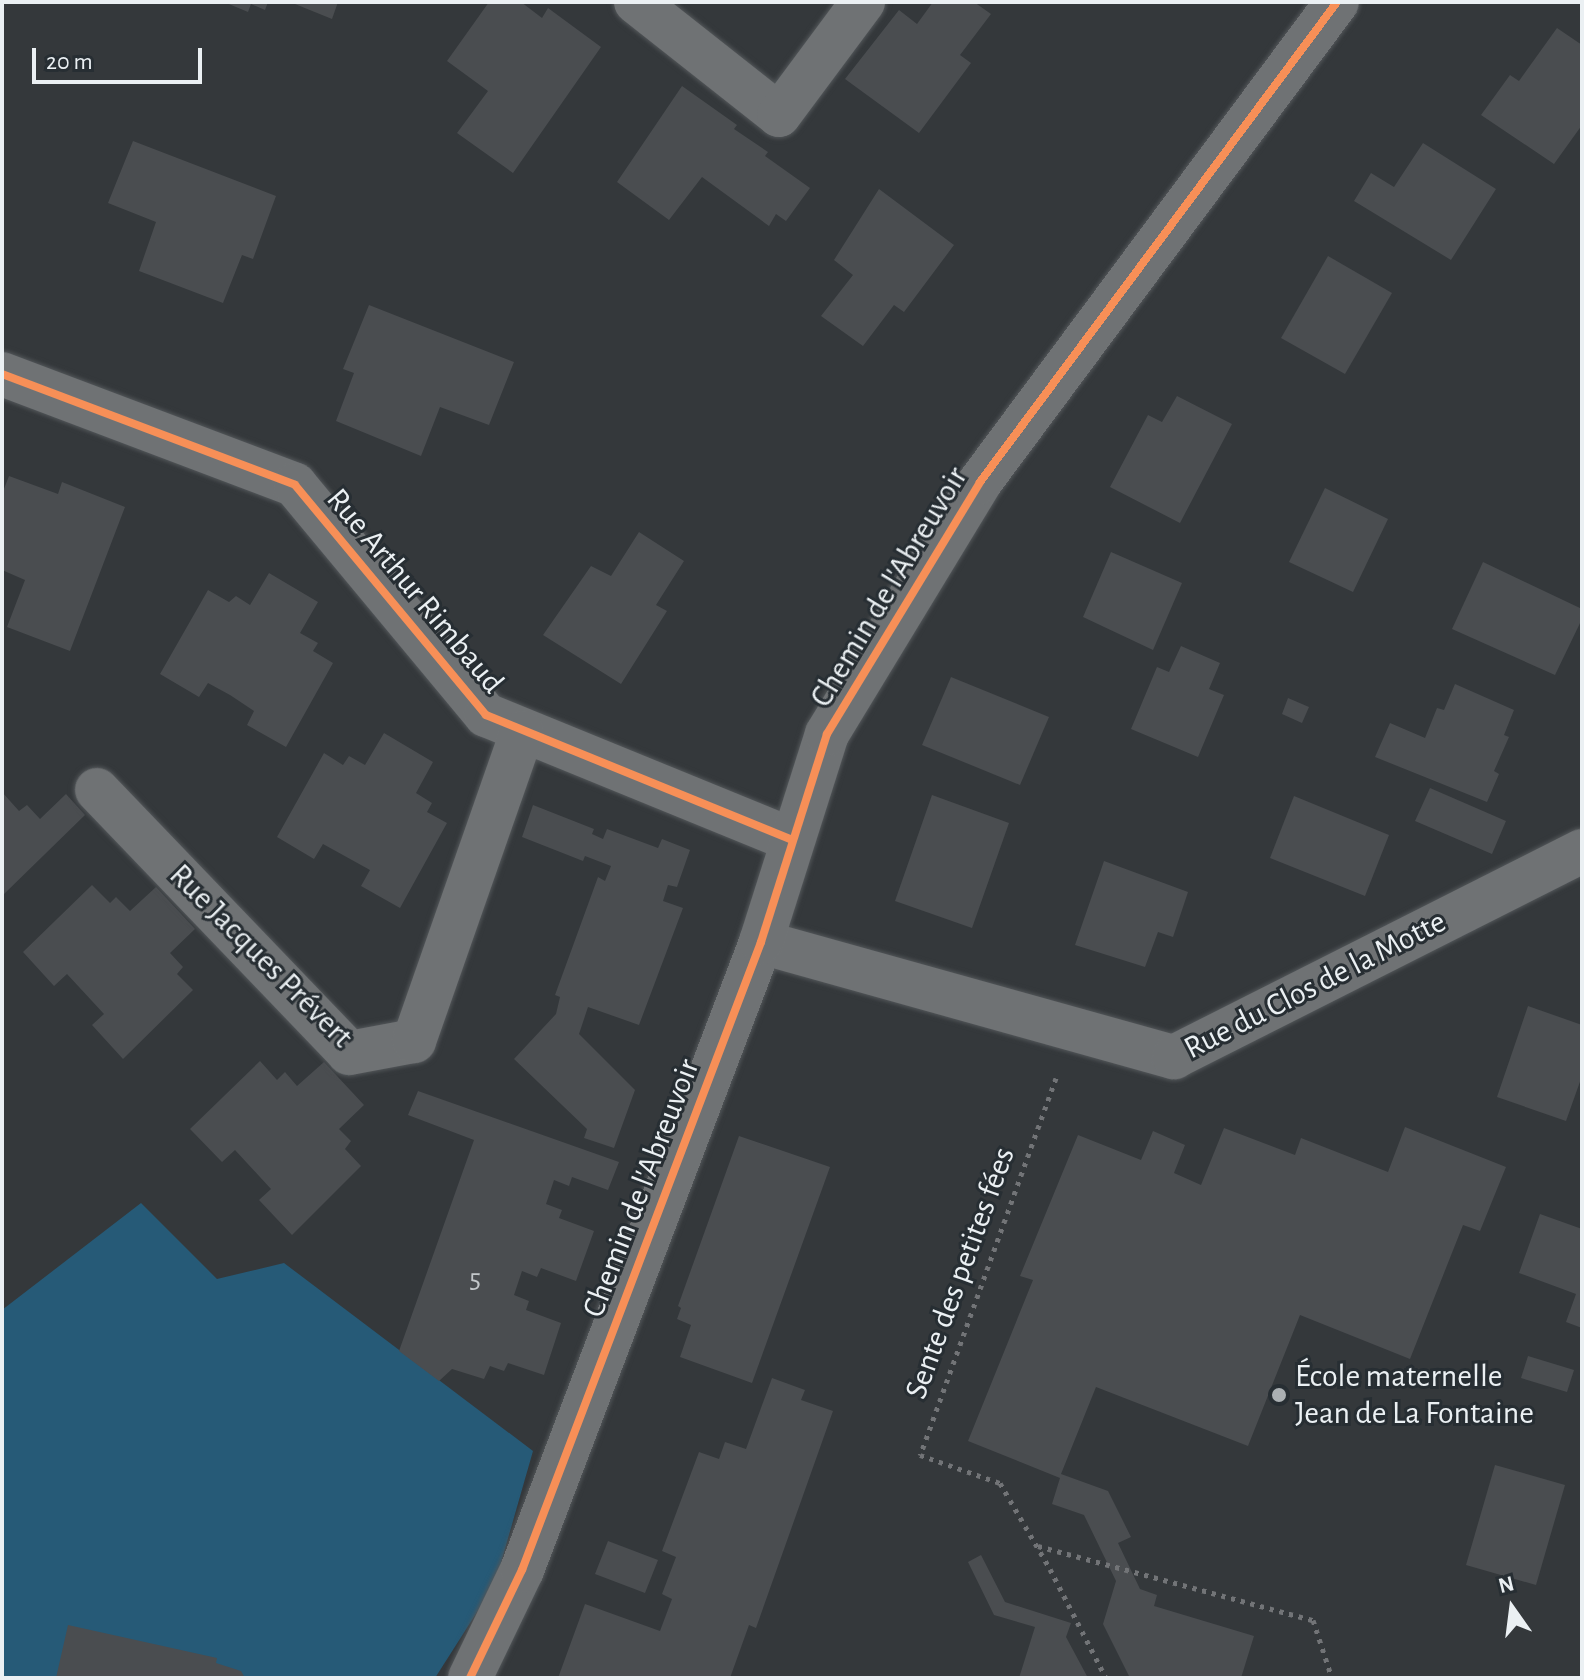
<!DOCTYPE html>
<html>
<head>
<meta charset="utf-8">
<style>
  body { margin:0 }
  #map { position:relative; width:1584px; height:1680px; overflow:hidden; background:#34383b; font-family:"Alegreya Sans",sans-serif }
  div>[style] { position:absolute }
  [style*='--x'] { left:calc(var(--x)*1px); top:calc(var(--y)*1px); width:calc(var(--w)*1px); rotate:calc(var(--a)*1deg) }
  .green>* { inset:0; background:#265a77 }
  .building>* { inset:0; background:#4a4d50 }
  .path>* { height:5px; margin-top:-2.5px; transform-origin:0; background:repeating-linear-gradient(90deg,#727477 0 4px,transparent 0 10px) }
  .roads { filter:drop-shadow(0 0 2px #525659) drop-shadow(0 0 2px #525659) }
  .minor>* { height:44px; margin:-22px; padding:0 22px; transform-origin:22px; border-radius:22px; background:#6f7274 }
  .cycleway>* { height:8px; margin:-4px; padding:0 4px; transform-origin:4px; border-radius:4px; background:#f78f57 }
  .dots>* { width:22px; height:22px; translate:-50% -50%; box-sizing:border-box; border:4px solid #272e33; border-radius:50% }
  span { translate:-50% -50%; white-space:nowrap; text-align:center; line-height:1.15; -webkit-text-stroke:6px #272e33; paint-order:stroke }
  .number-label { font-size:28px; color:#c3c7ca }
  .number-label span { -webkit-text-stroke-width:0 }
  .street-label { font-size:32px; color:#ebf0f3 }
  .poi-label { font-size:32px; color:#ebf0f3 }
  .left { translate:0 -50%; text-align:left }
  .frame { position:absolute; inset:0; border:4px solid #ebf0f3; pointer-events:none }
  .north { position:absolute; left:1472px; top:1568px; width:80px; height:80px; -webkit-text-stroke:6px #272e33; paint-order:stroke; rotate:346deg; font-size:22px; font-weight:700; line-height:32px; text-align:center; color:#ebf0f3 }
  .north::after { content:''; display:block; margin:auto; width:28px; height:36px; background:#ebf0f3; clip-path:polygon(50% 0,100% 100%,50% 72%,0 100%) }
  .scale { position:absolute; left:32px; top:48px; width:170px; height:36px; box-sizing:border-box; border:4px solid #ebf0f3; border-top:0; padding-left:10px; font-size:24px; line-height:28px; white-space:nowrap; color:#ebf0f3; -webkit-text-stroke:6px #272e33; paint-order:stroke }
</style>
</head>
<body>
<div id="map">
  <div class="green">
    <i style="clip-path:polygon(141px 1203px,217px 1279px,284px 1263px,533px 1451px,495px 1584px,435px 1678px,2px 1678px,2px 1310px)"></i>
  </div>
  <div class="building">
    <i style="clip-path:polygon(224px 2px,268px 2px,265px 10px,251px 4px,248px 12px)"></i>
    <i style="clip-path:polygon(290px 2px,338px 2px,332px 19px)"></i>
    <i style="clip-path:polygon(489px 2px,521px 2px,542px 18px,548px 8px,601px 47px,513px 173px,457px 133px,488px 91px,447px 61px)"></i>
    <i style="clip-path:polygon(933px 2px,974px 2px,991px 14px,960px 55px,971px 63px,919px 133px,845px 79px,899px 10px,917px 24px)"></i>
    <i style="clip-path:polygon(1557px 28px,1582px 45px,1582px 125px,1554px 164px,1481px 115px,1510px 75px,1519px 81px)"></i>
    <i style="clip-path:polygon(682px 86px,737px 125px,734px 129px,768px 152px,765px 156px,810px 188px,786px 221px,776px 214px,769px 226px,702px 177px,669px 220px,617px 182px)"></i>
    <i style="clip-path:polygon(133px 141px,276px 196px,253px 259px,242px 255px,223px 303px,139px 271px,156px 222px,108px 203px)"></i>
    <i style="clip-path:polygon(1423px 143px,1496px 189px,1451px 260px,1354px 201px,1371px 173px,1394px 187px)"></i>
    <i style="clip-path:polygon(879px 189px,954px 245px,904px 312px,894px 305px,863px 346px,821px 316px,853px 275px,834px 260px)"></i>
    <i style="clip-path:polygon(1328px 256px,1392px 293px,1345px 374px,1281px 338px)"></i>
    <i style="clip-path:polygon(369px 305px,514px 362px,489px 425px,440px 407px,421px 456px,336px 421px,354px 373px,343px 369px)"></i>
    <i style="clip-path:polygon(1177px 396px,1232px 424px,1180px 523px,1110px 487px,1148px 415px,1162px 422px)"></i>
    <i style="clip-path:polygon(9px 476px,58px 494px,62px 482px,125px 507px,70px 651px,7px 627px,25px 580px,2px 570px,2px 494px)"></i>
    <i style="clip-path:polygon(1325px 488px,1388px 519px,1353px 592px,1289px 562px)"></i>
    <i style="clip-path:polygon(639px 532px,684px 561px,656px 605px,667px 611px,621px 684px,543px 635px,591px 566px,611px 576px)"></i>
    <i style="clip-path:polygon(1111px 552px,1182px 583px,1153px 650px,1083px 617px)"></i>
    <i style="clip-path:polygon(1483px 562px,1582px 609px,1582px 619px,1555px 675px,1452px 629px)"></i>
    <i style="clip-path:polygon(269px 573px,318px 602px,300px 633px,318px 643px,313px 651px,333px 663px,286px 747px,247px 725px,254px 711px,230px 695px,208px 683px,199px 697px,160px 674px,208px 590px,229px 602px,236px 596px,250px 605px)"></i>
    <i style="clip-path:polygon(1181px 646px,1220px 663px,1209px 689px,1224px 695px,1198px 757px,1131px 729px,1157px 667px,1169px 672px)"></i>
    <i style="clip-path:polygon(951px 677px,1049px 717px,1020px 785px,922px 745px)"></i>
    <i style="clip-path:polygon(1455px 684px,1514px 710px,1504px 735px,1509px 737px,1494px 771px,1499px 774px,1487px 802px,1375px 757px,1390px 723px,1425px 738px,1437px 708px,1444px 710px)"></i>
    <i style="clip-path:polygon(1288px 698px,1309px 707px,1302px 723px,1282px 714px)"></i>
    <i style="clip-path:polygon(384px 733px,433px 762px,416px 793px,432px 803px,427px 812px,447px 823px,400px 908px,361px 886px,370px 870px,323px 844px,314px 859px,277px 837px,324px 753px,343px 765px,349px 756px,365px 765px)"></i>
    <i style="clip-path:polygon(1430px 788px,1506px 821px,1492px 854px,1415px 821px)"></i>
    <i style="clip-path:polygon(2px 792px,19px 811px,27px 805px,40px 819px,66px 794px,85px 815px,2px 896px)"></i>
    <i style="clip-path:polygon(932px 795px,1009px 823px,972px 928px,895px 901px)"></i>
    <i style="clip-path:polygon(1294px 796px,1389px 835px,1365px 896px,1270px 858px)"></i>
    <i style="clip-path:polygon(533px 805px,594px 829px,592px 834px,603px 839px,607px 829px,658px 848px,662px 839px,690px 850px,677px 887px,668px 885px,663px 901px,683px 908px,639px 1025px,588px 1007px,579px 1034px,635px 1090px,614px 1148px,584px 1138px,587px 1129px,514px 1059px,556px 1014px,560px 997px,555px 995px,598px 877px,605px 881px,611px 866px,585px 856px,583px 861px,522px 837px)"></i>
    <i style="clip-path:polygon(1104px 861px,1188px 892px,1173px 937px,1158px 932px,1145px 967px,1075px 945px)"></i>
    <i style="clip-path:polygon(92px 885px,110px 903px,116px 897px,130px 911px,156px 887px,195px 929px,170px 953px,183px 967px,177px 974px,193px 990px,123px 1059px,92px 1025px,104px 1014px,67px 974px,54px 986px,23px 952px)"></i>
    <i style="clip-path:polygon(1528px 1006px,1582px 1025px,1582px 1076px,1566px 1121px,1497px 1097px)"></i>
    <i style="clip-path:polygon(260px 1061px,277px 1080px,285px 1072px,297px 1086px,324px 1062px,364px 1105px,339px 1129px,351px 1141px,345px 1149px,361px 1166px,292px 1235px,259px 1200px,271px 1189px,235px 1150px,222px 1162px,190px 1129px)"></i>
    <i style="clip-path:polygon(418px 1091px,619px 1162px,608px 1190px,572px 1177px,569px 1186px,554px 1180px,546px 1204px,562px 1210px,559px 1218px,594px 1231px,576px 1281px,541px 1268px,537px 1277px,522px 1271px,514px 1295px,529px 1301px,526px 1310px,561px 1323px,544px 1375px,508px 1363px,504px 1371px,490px 1366px,484px 1379px,452px 1369px,439px 1381px,399px 1351px,474px 1140px,408px 1115px)"></i>
    <i style="clip-path:polygon(1405px 1127px,1506px 1167px,1480px 1231px,1463px 1225px,1410px 1359px,1300px 1315px,1248px 1446px,1096px 1387px,1061px 1474px,1108px 1491px,1131px 1537px,1118px 1543px,1140px 1589px,1157px 1595px,1154px 1606px,1254px 1636px,1241px 1678px,1130px 1678px,1103px 1624px,1116px 1581px,1084px 1515px,1052px 1504px,1060px 1478px,968px 1441px,1033px 1280px,1020px 1276px,1078px 1135px,1141px 1160px,1153px 1131px,1185px 1145px,1174px 1173px,1201px 1185px,1224px 1128px,1295px 1155px,1301px 1138px,1388px 1172px)"></i>
    <i style="clip-path:polygon(739px 1136px,830px 1167px,752px 1383px,680px 1357px,691px 1325px,677px 1319px,681px 1308px,678px 1306px)"></i>
    <i style="clip-path:polygon(1540px 1214px,1582px 1229px,1582px 1328px,1566px 1322px,1576px 1294px,1519px 1273px)"></i>
    <i style="clip-path:polygon(1528px 1356px,1574px 1370px,1567px 1392px,1521px 1378px)"></i>
    <i style="clip-path:polygon(772px 1378px,805px 1390px,801px 1400px,833px 1411px,756px 1628px,749px 1625px,730px 1678px,558px 1678px,585px 1604px,660px 1631px,672px 1599px,662px 1594px,676px 1557px,662px 1551px,699px 1452px,719px 1459px,725px 1442px,746px 1449px)"></i>
    <i style="clip-path:polygon(1495px 1465px,1565px 1485px,1536px 1585px,1466px 1565px)"></i>
    <i style="clip-path:polygon(608px 1541px,658px 1560px,645px 1593px,595px 1574px)"></i>
    <i style="clip-path:polygon(981px 1555px,1005px 1602px,1071px 1623px,1066px 1637px,1088px 1678px,1019px 1678px,1035px 1627px,994px 1615px,968px 1562px)"></i>
    <i style="clip-path:polygon(68px 1625px,217px 1658px,216px 1663px,241px 1671px,245px 1678px,56px 1678px)"></i>
  </div>
  <div class="path">
    <i style="--x:1056;--y:1078;--w:401;--a:109.8"></i>
    <i style="--x:920;--y:1455;--w:85;--a:19.3"></i>
    <i style="--x:1000;--y:1483;--w:99;--a:59.8"></i>
    <i style="--x:1050;--y:1569;--w:123;--a:62.8"></i>
    <i style="--x:1038;--y:1546;--w:285;--a:15.1"></i>
    <i style="--x:1313;--y:1620;--w:61;--a:71.9"></i>
  </div>
  <div class="roads">
    <div class="minor">
      <i style="--x:636;--y:2;--w:182;--a:38.3"></i>
      <i style="--x:779;--y:115;--w:141;--a:-53.4"></i>
      <i style="--x:2;--y:374;--w:313;--a:20.7"></i>
      <i style="--x:295;--y:485;--w:299;--a:50.3"></i>
      <i style="--x:486;--y:715;--w:331;--a:22.2"></i>
      <i style="--x:97;--y:790;--w:364;--a:46.2"></i>
      <i style="--x:349;--y:1053;--w:66;--a:-10.5"></i>
      <i style="--x:414;--y:1041;--w:327;--a:-70.7"></i>
      <i style="--x:761;--y:942;--w:429;--a:15.6"></i>
      <i style="--x:1174;--y:1057;--w:457;--a:-26.8"></i>
      <i style="--x:470;--y:1678;--w:120;--a:-64.3"></i>
      <i style="--x:522;--y:1570;--w:672;--a:-69.16"></i>
      <i style="--x:761;--y:942;--w:218;--a:-72.4"></i>
      <i style="--x:827;--y:734;--w:295;--a:-58.7"></i>
      <i style="--x:980;--y:482;--w:598;--a:-53.36"></i>
    </div>
  </div>
  <div class="cycleway">
    <i style="--x:2;--y:374;--w:313;--a:20.7"></i>
    <i style="--x:295;--y:485;--w:299;--a:50.3"></i>
    <i style="--x:486;--y:715;--w:331;--a:22.2"></i>
    <i style="--x:470;--y:1678;--w:120;--a:-64.3"></i>
    <i style="--x:522;--y:1570;--w:672;--a:-69.16"></i>
    <i style="--x:761;--y:942;--w:218;--a:-72.4"></i>
    <i style="--x:827;--y:734;--w:295;--a:-58.7"></i>
    <i style="--x:980;--y:482;--w:598;--a:-53.36"></i>
  </div>
  <div class="dots">
    <i style="left:1279px;top:1395px;background:#abb0b3"></i>
  </div>
  <div class="number-label">
    <span style="left:475px;top:1279px">5</span>
  </div>
  <div class="street-label">
    <span style="left:889px;top:587px;rotate:-59deg">Chemin de l'Abreuvoir</span>
    <span style="left:415px;top:591px;rotate:50deg">Rue Arthur Rimbaud</span>
    <span style="left:261px;top:956px;rotate:45deg">Rue Jacques Prévert</span>
    <span style="left:1315px;top:985px;rotate:-27deg">Rue du Clos de la Motte</span>
    <span style="left:641px;top:1188px;rotate:-69deg">Chemin de l'Abreuvoir</span>
    <span style="left:960px;top:1273px;rotate:-70deg">Sente des petites fées</span>
  </div>
  <div class="poi-label">
    <span class="left" style="left:1295px;top:1395px">École maternelle<br>Jean de La Fontaine</span>
  </div>
  <div class="frame"></div>
  <div class="north">N</div>
  <div class="scale">20 m</div>
</div>
</body>
</html>
